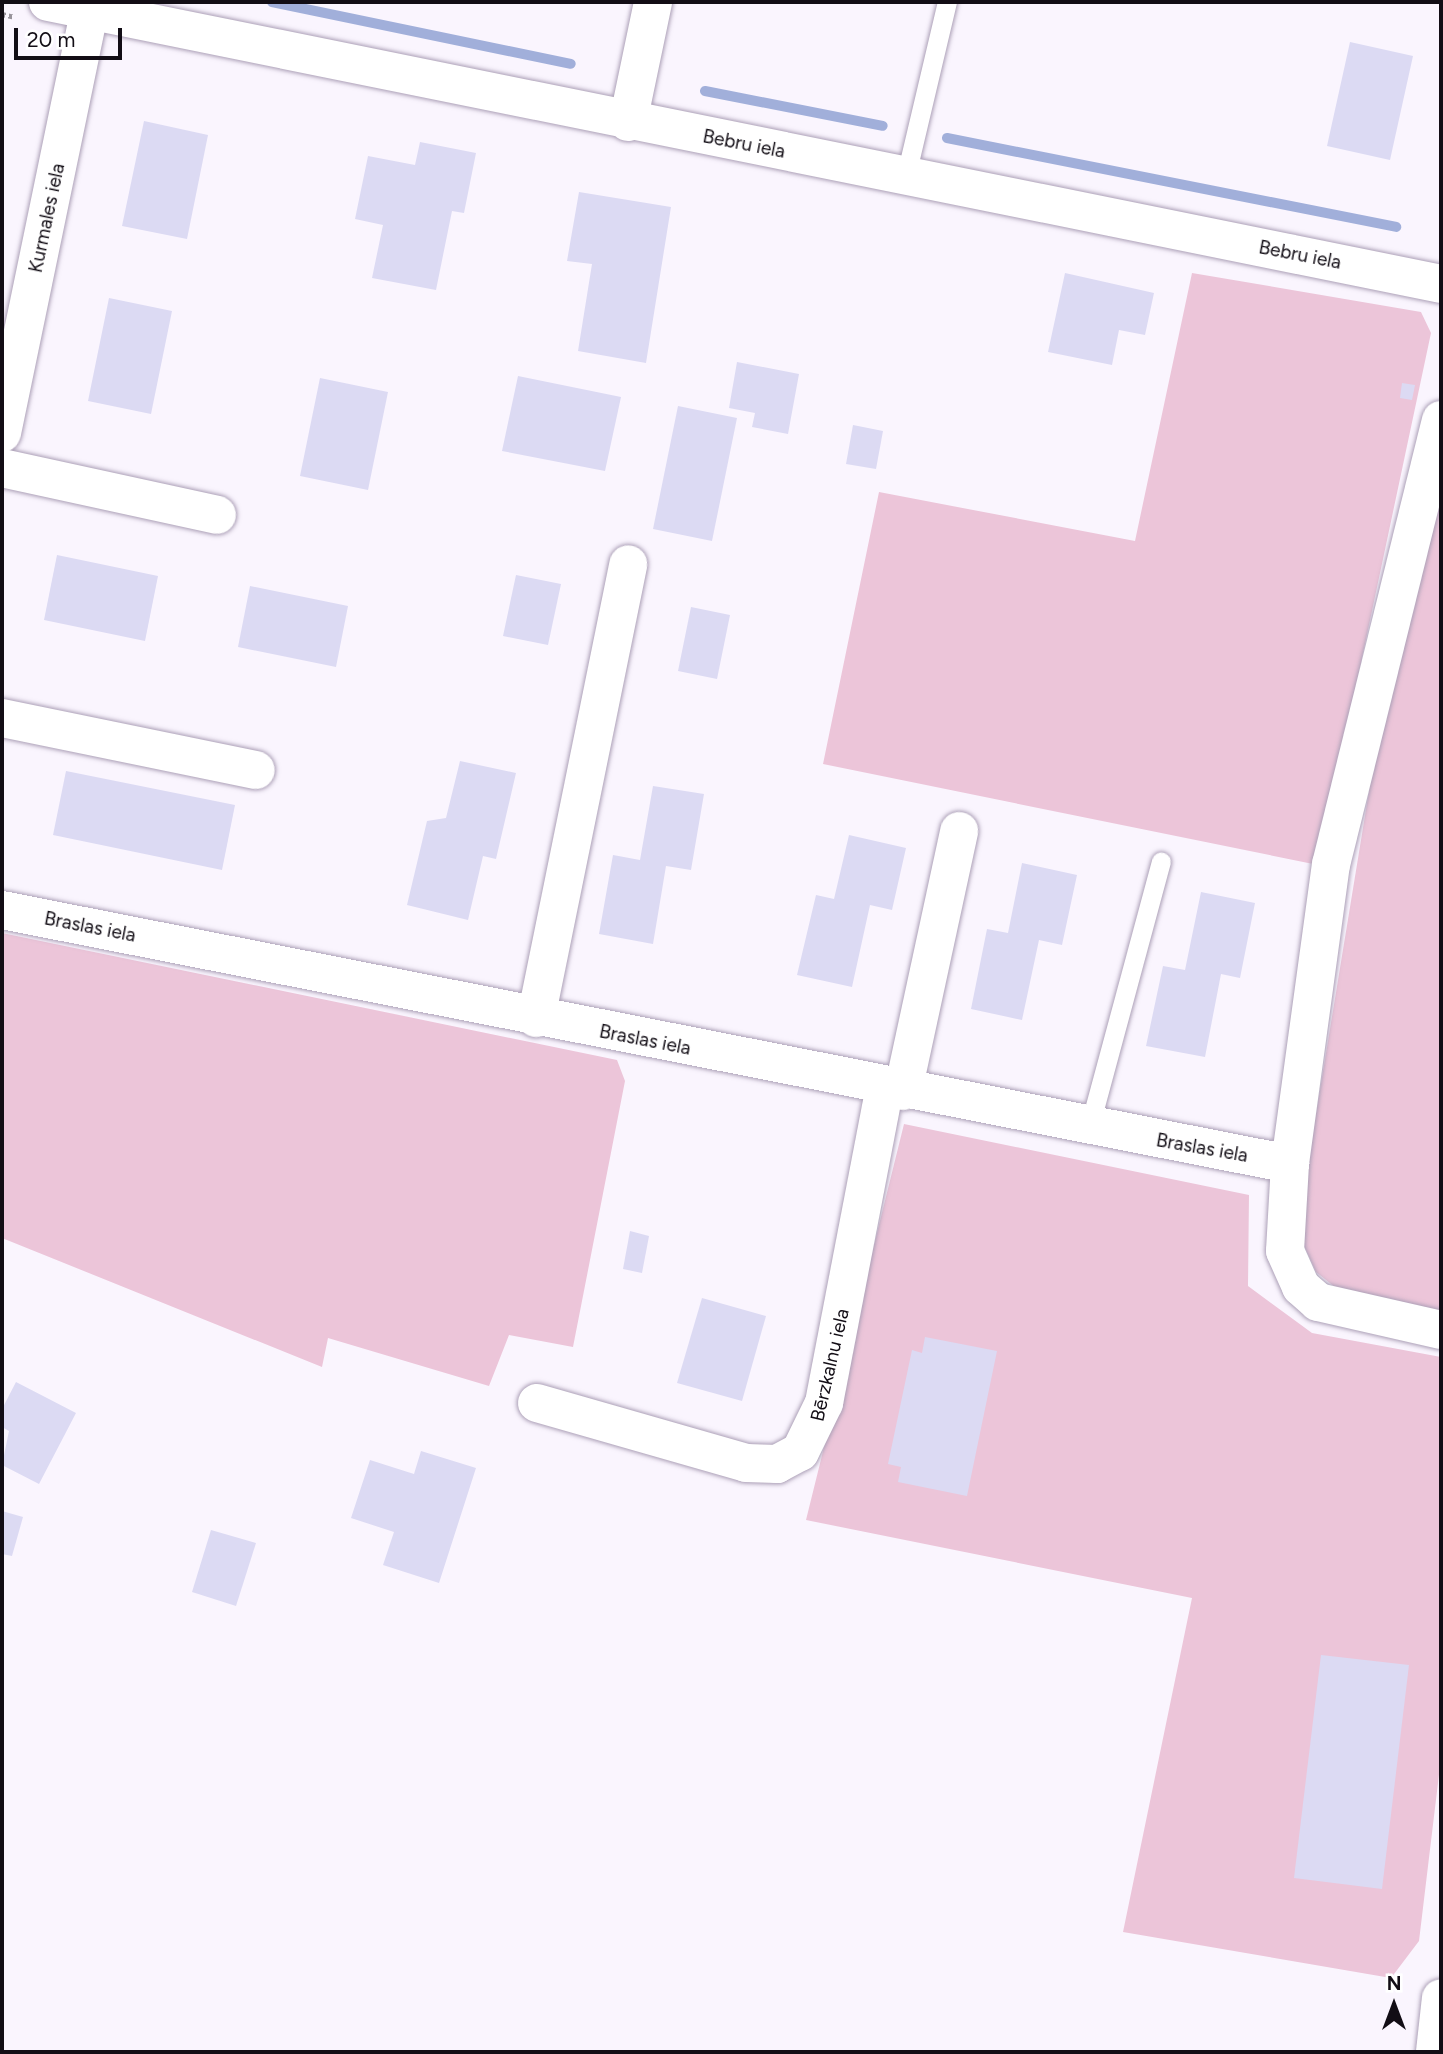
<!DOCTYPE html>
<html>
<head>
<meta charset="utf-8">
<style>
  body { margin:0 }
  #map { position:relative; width:1443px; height:2054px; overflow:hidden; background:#faf5fe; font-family:Figtree,sans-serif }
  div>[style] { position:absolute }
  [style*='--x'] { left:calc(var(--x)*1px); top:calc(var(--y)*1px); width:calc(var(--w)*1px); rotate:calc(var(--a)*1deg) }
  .green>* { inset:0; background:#ecc5d9 }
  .stream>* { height:10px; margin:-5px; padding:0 5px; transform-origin:5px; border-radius:5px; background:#a1afda }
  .building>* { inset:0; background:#dcdaf3 }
  .path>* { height:4.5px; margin-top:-2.25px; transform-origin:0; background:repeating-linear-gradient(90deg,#98939b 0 3.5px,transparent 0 7px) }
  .roads { filter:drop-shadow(0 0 2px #aca0b7) drop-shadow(0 0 2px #aca0b7) }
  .lane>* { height:19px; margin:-9.5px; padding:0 9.5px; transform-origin:9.5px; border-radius:9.5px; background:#fff }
  .street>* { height:38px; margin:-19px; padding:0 19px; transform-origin:19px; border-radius:19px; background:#fff }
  span { translate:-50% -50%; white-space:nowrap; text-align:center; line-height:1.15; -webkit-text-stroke:6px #fff; paint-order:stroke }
  .street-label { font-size:19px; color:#120d15 }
  .frame { position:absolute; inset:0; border:4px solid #120d15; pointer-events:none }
  .north { position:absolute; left:1359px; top:1970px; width:70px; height:70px; -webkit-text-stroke:5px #fff; paint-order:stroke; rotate:0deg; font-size:19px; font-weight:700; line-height:28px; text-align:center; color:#120d15 }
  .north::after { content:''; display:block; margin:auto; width:24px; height:32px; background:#120d15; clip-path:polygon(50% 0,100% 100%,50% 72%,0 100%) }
  .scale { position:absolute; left:14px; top:28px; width:108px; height:32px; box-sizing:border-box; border:4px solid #120d15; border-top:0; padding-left:9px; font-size:21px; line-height:24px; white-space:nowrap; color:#120d15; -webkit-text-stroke:5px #fff; paint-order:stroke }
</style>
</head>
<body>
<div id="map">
  <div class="green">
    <i style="clip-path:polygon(1192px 273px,1421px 312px,1431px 333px,1318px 865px,823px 764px,879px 492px,1135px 541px)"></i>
    <i style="clip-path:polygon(1441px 489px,1441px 1313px,1350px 1299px,1316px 1272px,1297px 1230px,1373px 767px)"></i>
    <i style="clip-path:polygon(2px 933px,617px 1060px,625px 1081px,573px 1347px,509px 1335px,489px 1386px,328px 1338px,322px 1367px,2px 1238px)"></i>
    <i style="clip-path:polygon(904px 1124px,1249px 1195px,1248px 1286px,1312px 1333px,1441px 1357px,1441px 1758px,1419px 1941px,1391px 1978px,1123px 1932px,1192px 1598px,806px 1520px)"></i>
  </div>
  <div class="stream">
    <i style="--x:272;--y:2;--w:305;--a:11.7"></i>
    <i style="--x:705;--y:91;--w:181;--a:11.1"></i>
    <i style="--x:947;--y:138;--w:458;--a:11.2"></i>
  </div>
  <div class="building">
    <i style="clip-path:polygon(1350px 42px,1413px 56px,1390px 160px,1327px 146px)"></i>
    <i style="clip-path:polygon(144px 121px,208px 135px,187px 239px,122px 226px)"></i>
    <i style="clip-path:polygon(420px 142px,476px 153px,464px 213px,452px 211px,436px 290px,372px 278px,383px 225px,355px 219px,368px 156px,415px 165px)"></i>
    <i style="clip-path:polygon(579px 192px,671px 207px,646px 363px,578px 351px,592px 264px,567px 261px)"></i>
    <i style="clip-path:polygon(1065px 273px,1154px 293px,1145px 335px,1119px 330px,1112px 365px,1048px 352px)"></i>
    <i style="clip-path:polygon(109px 298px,172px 311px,151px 414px,88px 401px)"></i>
    <i style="clip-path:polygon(737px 362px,799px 374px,788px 434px,752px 427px,755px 413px,729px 408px)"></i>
    <i style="clip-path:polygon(518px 376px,621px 397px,605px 471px,502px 451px)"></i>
    <i style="clip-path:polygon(320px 378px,388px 392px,368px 490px,300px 476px)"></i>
    <i style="clip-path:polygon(1402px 383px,1415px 385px,1412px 400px,1400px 398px)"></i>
    <i style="clip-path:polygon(678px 406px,737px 418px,712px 541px,653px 529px)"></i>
    <i style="clip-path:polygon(853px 425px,883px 431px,876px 469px,846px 464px)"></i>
    <i style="clip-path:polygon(57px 555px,158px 576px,145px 641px,44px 620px)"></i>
    <i style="clip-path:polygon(516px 575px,561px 584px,548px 645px,503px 636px)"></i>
    <i style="clip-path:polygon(250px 586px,348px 606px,336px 667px,238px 647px)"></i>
    <i style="clip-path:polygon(691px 607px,730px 615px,717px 679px,678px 671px)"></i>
    <i style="clip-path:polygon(460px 761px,516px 773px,496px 859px,483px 856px,468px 920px,407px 905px,427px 821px,446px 818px)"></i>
    <i style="clip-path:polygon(66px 771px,235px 805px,222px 870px,53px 835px)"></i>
    <i style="clip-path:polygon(653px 786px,704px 794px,691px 870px,666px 866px,653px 944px,599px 934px,613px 855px,640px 860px)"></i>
    <i style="clip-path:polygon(849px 835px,906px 848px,892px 910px,870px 905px,852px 987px,797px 975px,816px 895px,834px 899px)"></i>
    <i style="clip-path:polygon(1022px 863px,1077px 875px,1062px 945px,1039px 940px,1022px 1020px,971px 1009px,987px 929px,1008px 933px)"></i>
    <i style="clip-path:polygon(1201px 892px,1255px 903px,1240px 978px,1221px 974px,1205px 1057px,1146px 1046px,1163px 966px,1185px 970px)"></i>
    <i style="clip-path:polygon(630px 1231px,649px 1236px,642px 1273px,623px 1269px)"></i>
    <i style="clip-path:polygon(702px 1298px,766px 1316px,742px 1401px,677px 1383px)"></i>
    <i style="clip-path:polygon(925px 1337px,997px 1351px,967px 1496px,898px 1482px,901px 1467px,888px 1464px,912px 1350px,922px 1353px)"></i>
    <i style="clip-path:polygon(16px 1382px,76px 1413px,39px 1484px,2px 1465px,9px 1431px,2px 1427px,2px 1409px)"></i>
    <i style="clip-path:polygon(421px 1451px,476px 1468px,439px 1583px,383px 1565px,394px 1532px,351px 1518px,370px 1460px,414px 1474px)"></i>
    <i style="clip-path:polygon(2px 1511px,23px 1517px,12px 1556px,2px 1554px)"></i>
    <i style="clip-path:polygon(211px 1530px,256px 1543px,236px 1606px,192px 1592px)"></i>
    <i style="clip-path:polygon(1321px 1655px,1409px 1665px,1382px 1889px,1294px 1878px)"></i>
  </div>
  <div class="path">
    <i style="--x:2;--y:14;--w:13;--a:13"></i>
  </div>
  <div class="roads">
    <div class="lane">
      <i style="--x:906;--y:175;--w:178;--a:-76.7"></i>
      <i style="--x:1089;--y:1128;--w:276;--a:-74.9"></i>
    </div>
    <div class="street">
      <i style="--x:48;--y:2;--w:1421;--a:11.44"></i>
      <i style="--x:628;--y:122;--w:123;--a:-78.2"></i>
      <i style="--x:1441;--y:420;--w:457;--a:103.9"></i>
      <i style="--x:1331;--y:864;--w:303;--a:97.8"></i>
      <i style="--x:1290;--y:1164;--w:87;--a:93.3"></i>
      <i style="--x:1285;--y:1251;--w:39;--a:66"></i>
      <i style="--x:1301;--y:1287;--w:23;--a:41"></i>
      <i style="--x:1318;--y:1302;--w:126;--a:12.8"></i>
      <i style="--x:2;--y:433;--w:440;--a:-78.3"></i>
      <i style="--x:2;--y:468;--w:220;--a:12.3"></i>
      <i style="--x:2;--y:718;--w:259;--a:11.6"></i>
      <i style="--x:2;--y:910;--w:1313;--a:11.16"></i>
      <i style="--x:536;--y:1018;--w:463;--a:-78.5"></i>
      <i style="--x:903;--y:1091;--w:266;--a:-77.8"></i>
      <i style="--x:537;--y:1403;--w:217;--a:16"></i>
      <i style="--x:746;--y:1463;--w:31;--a:2"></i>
      <i style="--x:777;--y:1464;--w:26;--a:-28"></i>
      <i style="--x:800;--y:1452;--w:55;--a:-63.9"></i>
      <i style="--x:824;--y:1403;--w:322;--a:-79.1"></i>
      <i style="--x:1435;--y:2052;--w:54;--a:-83.7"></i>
    </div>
  </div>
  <div class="street-label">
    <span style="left:744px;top:144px;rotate:11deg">Bebru iela</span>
    <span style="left:47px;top:218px;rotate:-78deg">Kurmales iela</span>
    <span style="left:1300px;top:255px;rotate:11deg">Bebru iela</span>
    <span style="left:90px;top:927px;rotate:11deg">Braslas iela</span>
    <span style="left:645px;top:1040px;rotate:11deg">Braslas iela</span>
    <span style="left:1202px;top:1148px;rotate:10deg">Braslas iela</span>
    <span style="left:830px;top:1365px;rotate:-77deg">Bērzkalnu iela</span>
  </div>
  <div class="frame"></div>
  <div class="north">N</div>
  <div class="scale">20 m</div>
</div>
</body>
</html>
